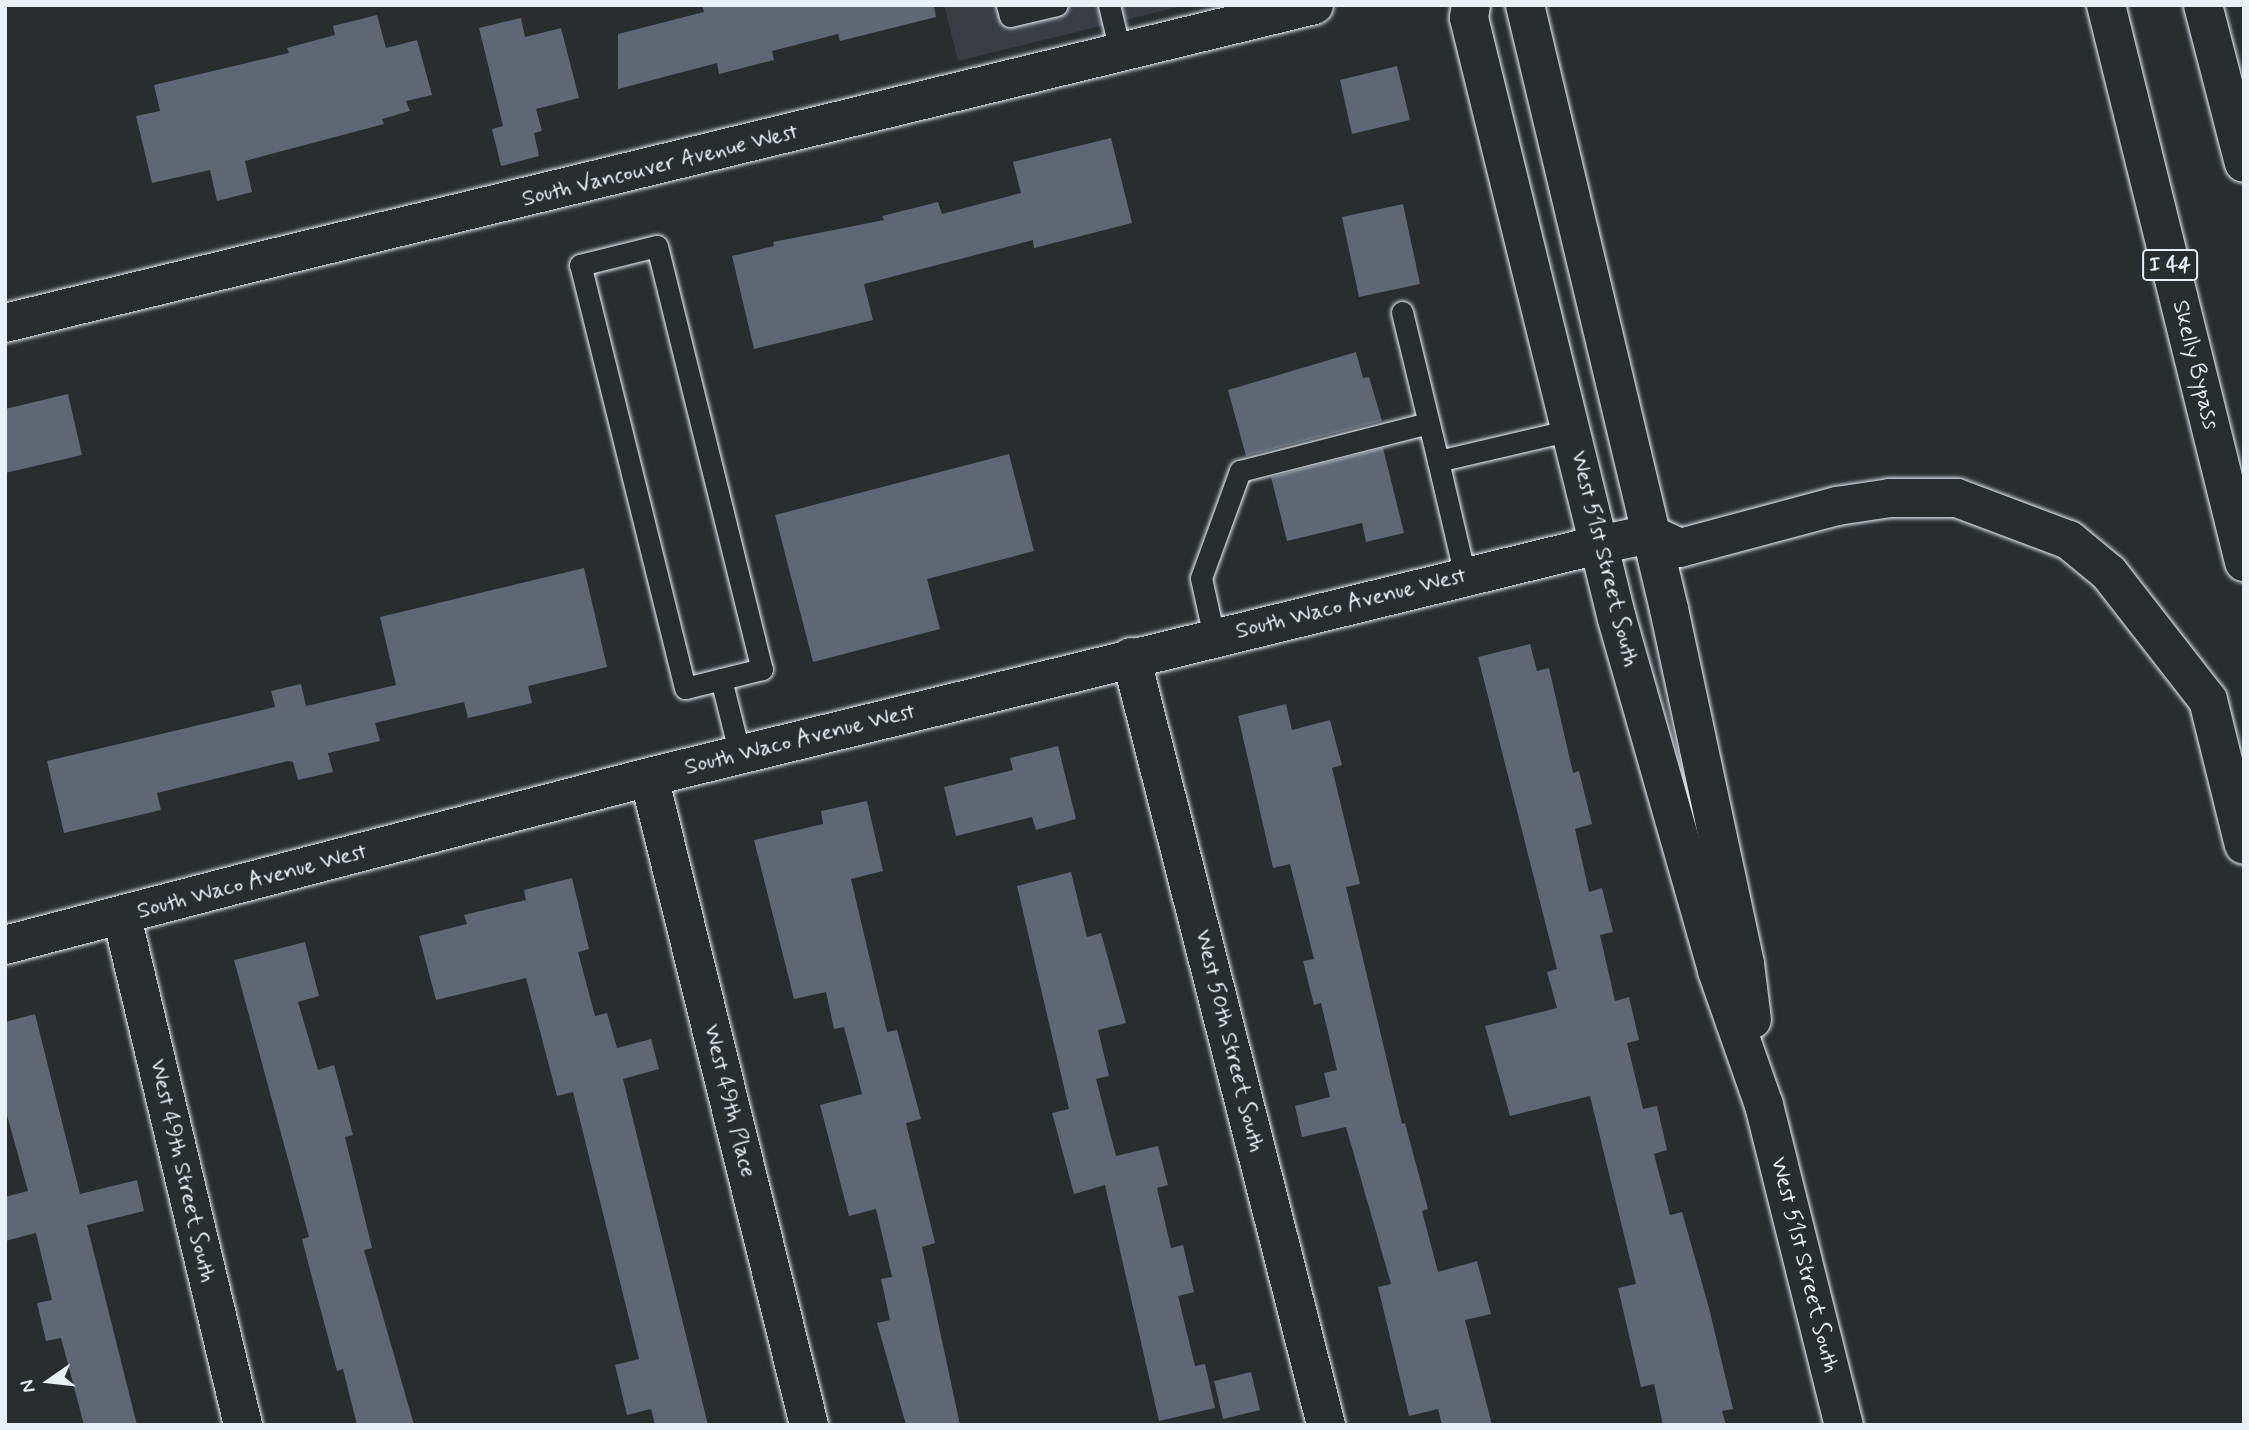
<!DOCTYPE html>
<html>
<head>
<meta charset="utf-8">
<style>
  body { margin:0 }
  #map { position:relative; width:2249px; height:1430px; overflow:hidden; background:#2a2d2e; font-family:Mynerve,sans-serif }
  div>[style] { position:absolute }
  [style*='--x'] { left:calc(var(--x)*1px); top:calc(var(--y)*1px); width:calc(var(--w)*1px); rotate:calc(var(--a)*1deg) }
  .built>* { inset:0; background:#3a3e43 }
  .building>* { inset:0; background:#5f6674 }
  .roads { filter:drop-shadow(0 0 2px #e8f1f8) drop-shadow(0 0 2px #e8f1f8) }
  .lane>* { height:21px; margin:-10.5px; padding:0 10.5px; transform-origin:10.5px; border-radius:10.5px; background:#2a2d2e }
  .street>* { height:38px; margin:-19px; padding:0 19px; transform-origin:19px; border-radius:19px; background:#2a2d2e }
  .secondary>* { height:38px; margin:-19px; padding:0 19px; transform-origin:19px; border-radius:19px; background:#2a2d2e }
  .highway>* { height:38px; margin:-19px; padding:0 19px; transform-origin:19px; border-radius:19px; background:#2a2d2e }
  span { translate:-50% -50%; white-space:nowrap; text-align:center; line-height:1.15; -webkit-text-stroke:5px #2a2d2e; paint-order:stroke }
  .shield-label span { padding:2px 5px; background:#2a2d2e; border:2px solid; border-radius:5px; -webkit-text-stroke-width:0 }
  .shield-label { font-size:21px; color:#e8f1f8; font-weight:700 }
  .street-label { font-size:23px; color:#e8f1f8 }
  .frame { position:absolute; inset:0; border:7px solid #e8f1f8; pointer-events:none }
  .north { position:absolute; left:14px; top:1346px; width:70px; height:70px; -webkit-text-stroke:5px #2a2d2e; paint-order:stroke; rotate:256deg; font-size:19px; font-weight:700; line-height:28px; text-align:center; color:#e8f1f8 }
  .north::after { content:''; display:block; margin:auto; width:24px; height:32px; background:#e8f1f8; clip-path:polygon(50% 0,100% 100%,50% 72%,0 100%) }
</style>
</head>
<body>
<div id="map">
  <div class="built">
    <i style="clip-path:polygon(944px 5px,1186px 5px,958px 61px)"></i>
  </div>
  <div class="building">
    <i style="clip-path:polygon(702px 5px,934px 5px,936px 17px,840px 41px,838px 34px,772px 51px,774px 60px,719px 74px,717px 63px,618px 89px,618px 34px,704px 12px)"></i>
    <i style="clip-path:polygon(377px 15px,386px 48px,417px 40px,432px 95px,406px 101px,410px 111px,382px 119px,384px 124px,245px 161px,252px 192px,217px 201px,210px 170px,152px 183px,136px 116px,160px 111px,154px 85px,289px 53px,287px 48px,335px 35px,333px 26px)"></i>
    <i style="clip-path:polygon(521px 18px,525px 37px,561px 28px,579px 98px,536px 109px,542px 131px,534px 133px,539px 156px,501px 166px,492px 129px,503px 126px,479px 28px)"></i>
    <i style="clip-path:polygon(1397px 66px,1410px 120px,1352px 134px,1340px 80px)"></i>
    <i style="clip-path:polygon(1111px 138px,1132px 223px,1034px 248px,1033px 240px,864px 284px,873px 320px,754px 349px,732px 256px,774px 246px,773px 242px,884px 220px,882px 216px,938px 202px,942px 214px,1021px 193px,1013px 162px)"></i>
    <i style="clip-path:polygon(1403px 204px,1420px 284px,1359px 297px,1342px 217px)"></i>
    <i style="clip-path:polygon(1356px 352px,1363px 378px,1369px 377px,1382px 421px,1246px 456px,1228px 390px)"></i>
    <i style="clip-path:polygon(68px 394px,82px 455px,5px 473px,5px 409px)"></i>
    <i style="clip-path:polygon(1383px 448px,1404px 533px,1366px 542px,1362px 523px,1287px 541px,1271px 477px)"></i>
    <i style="clip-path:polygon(1009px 454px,1034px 551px,927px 579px,940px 629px,813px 662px,775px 515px)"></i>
    <i style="clip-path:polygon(584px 568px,607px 667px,528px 686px,532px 703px,468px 718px,464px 702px,375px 723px,380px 741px,328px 753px,333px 772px,298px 780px,293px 762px,288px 761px,157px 793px,161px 810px,64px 833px,47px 761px,275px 707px,271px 691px,301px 684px,306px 706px,396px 685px,380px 617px)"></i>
    <i style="clip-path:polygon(1530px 644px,1537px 671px,1549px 668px,1573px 773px,1579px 771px,1592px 824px,1575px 829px,1589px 892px,1602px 888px,1613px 932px,1600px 935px,1615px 1001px,1629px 997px,1639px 1040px,1627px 1043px,1643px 1109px,1657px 1106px,1667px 1150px,1654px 1154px,1670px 1215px,1682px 1212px,1709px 1308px,1733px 1409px,1722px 1411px,1726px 1425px,1663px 1425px,1654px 1384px,1641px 1387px,1618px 1288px,1636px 1284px,1590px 1096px,1510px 1116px,1485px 1026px,1557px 1008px,1547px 972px,1557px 969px,1478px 657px)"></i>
    <i style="clip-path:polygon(1286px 704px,1292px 730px,1330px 720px,1342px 765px,1332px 768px,1360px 884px,1346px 887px,1402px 1124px,1405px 1123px,1428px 1209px,1422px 1211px,1438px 1272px,1477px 1261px,1491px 1314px,1465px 1320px,1492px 1425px,1442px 1425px,1438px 1409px,1409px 1416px,1378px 1287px,1391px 1284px,1346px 1127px,1302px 1137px,1295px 1106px,1330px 1097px,1324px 1073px,1337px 1070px,1321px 1003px,1314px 1005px,1303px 961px,1314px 959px,1290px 864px,1273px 868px,1238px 716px)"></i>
    <i style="clip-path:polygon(1058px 746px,1076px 819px,1036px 830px,1032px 817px,956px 836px,944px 787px,1013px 770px,1010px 758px)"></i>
    <i style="clip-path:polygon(867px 801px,883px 871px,851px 879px,887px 1032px,897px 1030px,921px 1119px,906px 1123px,935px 1243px,922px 1247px,960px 1425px,906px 1425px,877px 1323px,890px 1320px,881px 1279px,892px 1277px,876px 1209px,849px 1216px,820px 1105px,862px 1094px,844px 1027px,834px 1029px,826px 992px,794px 999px,754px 840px,823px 824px,821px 811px)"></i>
    <i style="clip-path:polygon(1071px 872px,1087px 937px,1101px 933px,1126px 1023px,1098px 1030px,1109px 1076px,1096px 1079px,1116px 1156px,1158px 1146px,1168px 1185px,1157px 1188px,1171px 1248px,1183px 1245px,1194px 1292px,1178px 1296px,1195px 1366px,1205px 1364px,1215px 1408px,1159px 1421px,1105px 1185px,1074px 1194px,1052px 1113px,1069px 1109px,1017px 886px)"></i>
    <i style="clip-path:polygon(572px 878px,589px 949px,578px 952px,595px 1016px,607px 1013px,617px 1048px,651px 1039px,659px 1069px,623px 1079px,708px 1425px,655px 1425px,651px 1409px,627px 1415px,615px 1365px,639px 1359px,573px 1092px,557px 1096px,526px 978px,436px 1000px,419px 936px,467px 924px,464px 915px,526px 900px,524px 890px)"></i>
    <i style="clip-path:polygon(305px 942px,319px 996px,298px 1002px,318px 1070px,334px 1065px,353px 1135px,345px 1137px,372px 1248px,364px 1250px,414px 1425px,357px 1425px,343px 1369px,337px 1371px,311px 1274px,302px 1239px,309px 1237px,234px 960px)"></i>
    <i style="clip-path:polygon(35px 1014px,80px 1194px,137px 1180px,144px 1211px,87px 1225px,137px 1425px,84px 1425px,61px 1338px,46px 1341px,37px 1303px,52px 1300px,36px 1233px,5px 1241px,5px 1197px,28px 1191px,5px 1108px,5px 1022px)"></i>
    <i style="clip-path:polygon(1251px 1372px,1260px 1410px,1223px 1419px,1214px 1381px)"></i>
  </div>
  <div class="roads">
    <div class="lane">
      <i style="--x:1007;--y:5;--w:11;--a:75"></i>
      <i style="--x:1010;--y:16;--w:48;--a:-13.2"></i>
      <i style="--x:1109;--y:5;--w:51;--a:76.5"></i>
      <i style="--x:657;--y:246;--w:436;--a:76.1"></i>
      <i style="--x:762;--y:669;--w:79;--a:166.1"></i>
      <i style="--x:685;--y:688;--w:436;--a:-103.9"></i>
      <i style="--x:580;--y:265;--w:79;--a:-13.9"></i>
      <i style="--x:1402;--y:312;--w:153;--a:76.4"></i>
      <i style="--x:1465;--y:576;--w:118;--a:-103.2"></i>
      <i style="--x:1438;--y:461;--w:137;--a:-13.1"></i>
      <i style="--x:1214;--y:637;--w:60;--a:-102.4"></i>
      <i style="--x:1201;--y:578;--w:114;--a:-70"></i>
      <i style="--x:1240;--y:471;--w:194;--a:-14.3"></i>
      <i style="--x:721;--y:679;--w:78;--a:76"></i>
    </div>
    <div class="street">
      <i style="--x:5;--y:323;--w:1347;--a:-13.65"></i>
      <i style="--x:1131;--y:657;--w:792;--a:75.75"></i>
      <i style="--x:649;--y:777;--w:667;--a:76.13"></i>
      <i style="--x:122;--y:917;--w:522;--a:76.6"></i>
      <i style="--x:5;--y:945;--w:666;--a:-14.62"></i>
      <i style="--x:649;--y:777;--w:977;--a:-13.74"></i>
    </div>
    <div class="secondary">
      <i style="--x:1471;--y:5;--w:13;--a:99"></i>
      <i style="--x:1469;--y:18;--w:619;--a:76.17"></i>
      <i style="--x:1617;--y:619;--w:366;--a:74.1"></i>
      <i style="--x:1717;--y:971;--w:142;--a:70.7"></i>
      <i style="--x:1764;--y:1105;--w:330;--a:76"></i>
      <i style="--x:1525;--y:5;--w:621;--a:76.59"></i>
      <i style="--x:1669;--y:609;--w:363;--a:77.9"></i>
      <i style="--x:1745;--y:964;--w:56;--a:82.9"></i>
    </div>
    <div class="highway">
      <i style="--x:2106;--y:5;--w:574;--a:76.08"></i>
      <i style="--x:2203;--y:5;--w:163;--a:75.5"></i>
      <i style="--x:1598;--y:545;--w:53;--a:-11.9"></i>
      <i style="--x:1650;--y:534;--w:33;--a:25"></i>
      <i style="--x:1680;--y:548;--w:163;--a:-15"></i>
      <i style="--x:1837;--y:506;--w:54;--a:-8.6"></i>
      <i style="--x:1890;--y:498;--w:67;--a:0"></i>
      <i style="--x:1957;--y:498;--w:120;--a:20.6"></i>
      <i style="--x:2069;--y:540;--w:52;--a:39.5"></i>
      <i style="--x:2109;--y:573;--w:161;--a:52.1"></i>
      <i style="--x:2208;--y:700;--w:149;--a:76.1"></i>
    </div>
  </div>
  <div class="shield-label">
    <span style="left:2170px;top:265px">I 44</span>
  </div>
  <div class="street-label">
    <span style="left:660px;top:166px;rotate:-14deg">South Vancouver Avenue West</span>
    <span style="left:2195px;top:365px;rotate:76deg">Skelly Bypass</span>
    <span style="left:1604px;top:559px;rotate:76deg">West 51st Street South</span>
    <span style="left:1351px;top:604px;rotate:-14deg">South Waco Avenue West</span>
    <span style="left:800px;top:740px;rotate:-14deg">South Waco Avenue West</span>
    <span style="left:252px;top:882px;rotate:-15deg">South Waco Avenue West</span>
    <span style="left:1229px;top:1041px;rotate:76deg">West 50th Street South</span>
    <span style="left:729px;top:1101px;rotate:76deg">West 49th Place</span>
    <span style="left:182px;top:1171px;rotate:77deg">West 49th Street South</span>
    <span style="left:1804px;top:1265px;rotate:76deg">West 51st Street South</span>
  </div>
  <div class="frame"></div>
  <div class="north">N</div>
</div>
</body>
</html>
